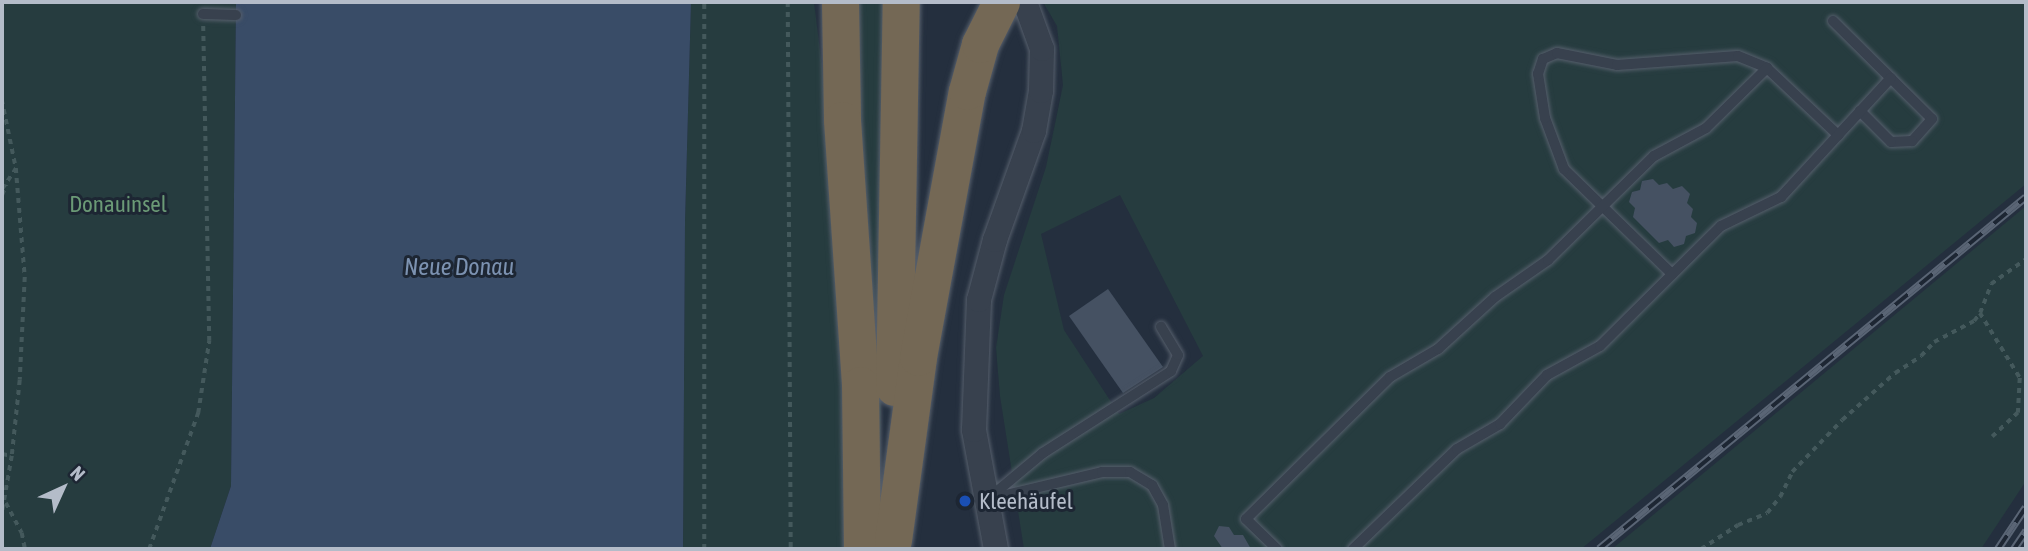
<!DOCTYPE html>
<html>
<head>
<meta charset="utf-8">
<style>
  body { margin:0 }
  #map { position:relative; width:2028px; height:551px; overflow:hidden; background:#242f3e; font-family:"Asap Condensed",sans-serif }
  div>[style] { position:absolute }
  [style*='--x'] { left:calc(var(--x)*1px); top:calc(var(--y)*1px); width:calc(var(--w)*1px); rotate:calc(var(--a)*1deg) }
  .green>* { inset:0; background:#263c3f }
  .water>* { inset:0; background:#394c67 }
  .building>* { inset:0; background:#455162 }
  .path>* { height:3.5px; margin-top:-1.75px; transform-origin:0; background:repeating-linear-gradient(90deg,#44595c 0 5px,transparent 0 10px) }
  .roads { filter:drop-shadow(0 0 2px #565f6c) drop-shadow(0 0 2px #565f6c) }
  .service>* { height:10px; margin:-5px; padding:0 5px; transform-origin:5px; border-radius:5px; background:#38414e }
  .tertiary>* { height:24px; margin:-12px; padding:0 12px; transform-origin:12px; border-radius:12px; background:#38414e }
  .motorway>* { height:37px; margin:-18.5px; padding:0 18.5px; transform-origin:18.5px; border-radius:18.5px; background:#746855 }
  .rail>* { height:8px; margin-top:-4px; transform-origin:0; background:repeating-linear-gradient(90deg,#1d2633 0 16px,#5a6575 0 32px); box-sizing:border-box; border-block:2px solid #5a6575 }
  .dots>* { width:19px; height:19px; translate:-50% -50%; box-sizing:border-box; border:4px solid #1d2633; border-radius:50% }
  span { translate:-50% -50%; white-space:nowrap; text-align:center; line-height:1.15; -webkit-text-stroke:6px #1d2633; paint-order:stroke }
  .park-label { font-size:23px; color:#6b9a76 }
  .poi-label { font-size:23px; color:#b4bcc9 }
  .left { translate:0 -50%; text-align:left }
  .water-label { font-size:24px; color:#7c92b1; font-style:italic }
  .frame { position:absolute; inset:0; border:4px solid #b4bcc9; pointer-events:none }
  .north { position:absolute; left:28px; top:453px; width:70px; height:70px; -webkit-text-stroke:5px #1d2633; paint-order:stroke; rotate:45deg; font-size:19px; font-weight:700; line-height:28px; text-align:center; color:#b4bcc9 }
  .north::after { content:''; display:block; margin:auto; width:24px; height:32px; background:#b4bcc9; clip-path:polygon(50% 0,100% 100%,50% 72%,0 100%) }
</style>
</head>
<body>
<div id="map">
  <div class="green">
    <i style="clip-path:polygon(2px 2px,236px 2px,231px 486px,210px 549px,2px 549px)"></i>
    <i style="clip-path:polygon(691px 2px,814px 2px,833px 156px,849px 549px,683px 549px,685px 222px)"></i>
    <i style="clip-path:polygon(850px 2px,887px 2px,879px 549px)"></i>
    <i style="clip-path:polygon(evenodd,1043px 2px,2026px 2px,2026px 184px,1581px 549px,1024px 549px,1000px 396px,996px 348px,1004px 295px,1046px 167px,1063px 85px,1057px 26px,1043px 2px,1120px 195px,1203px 356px,1154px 398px,1119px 414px,1064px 330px,1041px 234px,1120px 195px)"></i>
    <i style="clip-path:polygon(2026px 206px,2026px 481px,1981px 549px,1612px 549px)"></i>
  </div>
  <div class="water">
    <i style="clip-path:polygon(236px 2px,691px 2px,685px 222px,683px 549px,210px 549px,231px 486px)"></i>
  </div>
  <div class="building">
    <i style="clip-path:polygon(1653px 179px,1659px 185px,1667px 183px,1673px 189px,1682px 186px,1690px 194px,1687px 203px,1693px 209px,1691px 217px,1697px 223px,1695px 233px,1686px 236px,1684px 244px,1674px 247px,1668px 240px,1659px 243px,1633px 217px,1635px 208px,1629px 202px,1632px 192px,1640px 190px,1642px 181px)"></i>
    <i style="clip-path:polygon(1108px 289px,1163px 367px,1123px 393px,1069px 316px)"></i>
    <i style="clip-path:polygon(1219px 526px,1229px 527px,1234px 535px,1243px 535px,1251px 549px,1223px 549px,1214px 536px)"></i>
  </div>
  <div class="path">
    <i style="--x:788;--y:2;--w:547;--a:89.69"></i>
    <i style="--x:2;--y:100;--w:69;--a:78.4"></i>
    <i style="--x:16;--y:168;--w:109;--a:85.3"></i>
    <i style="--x:25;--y:277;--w:103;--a:92.8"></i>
    <i style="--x:20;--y:380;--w:76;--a:96"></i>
    <i style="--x:12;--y:456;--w:59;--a:99.8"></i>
    <i style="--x:2;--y:189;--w:25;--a:-56"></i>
    <i style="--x:2;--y:195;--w:11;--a:-68"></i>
    <i style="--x:1980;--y:313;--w:76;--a:58.4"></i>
    <i style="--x:2020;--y:378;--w:35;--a:93"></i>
    <i style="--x:2018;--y:413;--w:35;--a:137"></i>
    <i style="--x:2;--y:454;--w:10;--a:11"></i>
    <i style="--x:6;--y:503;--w:34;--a:62"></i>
    <i style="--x:22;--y:533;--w:16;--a:79"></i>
    <i style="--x:149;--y:549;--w:145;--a:-70.2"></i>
    <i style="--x:198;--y:413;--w:73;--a:-81.3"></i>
    <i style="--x:209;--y:341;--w:316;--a:-91.1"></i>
    <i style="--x:704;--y:549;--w:547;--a:-90"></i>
    <i style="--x:1701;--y:549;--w:44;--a:-33"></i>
    <i style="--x:1738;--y:525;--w:31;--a:-22"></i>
    <i style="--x:1767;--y:513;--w:21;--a:-51"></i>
    <i style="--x:1780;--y:497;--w:28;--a:-64"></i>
    <i style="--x:1792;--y:472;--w:72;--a:-46.1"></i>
    <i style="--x:1842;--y:420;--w:71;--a:-41.6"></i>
    <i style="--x:1895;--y:373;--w:31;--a:-33"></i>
    <i style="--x:1921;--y:356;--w:19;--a:-47"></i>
    <i style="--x:1934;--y:342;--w:45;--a:-27.7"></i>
    <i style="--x:1974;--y:321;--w:10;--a:-53"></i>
    <i style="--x:1980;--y:313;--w:31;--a:-69"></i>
    <i style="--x:1991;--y:284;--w:43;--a:-35.5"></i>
  </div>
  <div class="roads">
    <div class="service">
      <i style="--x:203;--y:14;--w:33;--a:2"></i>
      <i style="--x:1833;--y:21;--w:139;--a:44.7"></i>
      <i style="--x:1932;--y:119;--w:30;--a:132"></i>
      <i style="--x:1912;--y:141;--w:21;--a:177"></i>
      <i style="--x:1891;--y:142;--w:44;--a:-135"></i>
      <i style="--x:1672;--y:274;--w:151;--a:-135.8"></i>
      <i style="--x:1564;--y:169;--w:54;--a:-110.4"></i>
      <i style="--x:1545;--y:118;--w:45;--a:-99"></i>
      <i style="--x:1538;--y:74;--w:16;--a:-72"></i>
      <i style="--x:1543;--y:59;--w:15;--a:-23"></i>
      <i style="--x:1557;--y:53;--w:61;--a:11.3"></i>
      <i style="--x:1617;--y:65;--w:121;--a:-4.3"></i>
      <i style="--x:1738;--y:56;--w:31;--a:22"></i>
      <i style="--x:1767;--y:68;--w:98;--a:43.3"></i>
      <i style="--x:989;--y:498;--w:70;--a:-39.8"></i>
      <i style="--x:1043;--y:453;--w:152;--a:-32.6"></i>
      <i style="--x:1171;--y:371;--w:17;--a:-66"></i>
      <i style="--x:1178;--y:355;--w:33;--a:-121"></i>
      <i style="--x:989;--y:499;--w:116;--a:-13.4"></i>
      <i style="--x:1102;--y:472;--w:28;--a:0"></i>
      <i style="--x:1130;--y:472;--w:26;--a:31"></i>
      <i style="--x:1152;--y:485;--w:23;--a:61"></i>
      <i style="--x:1163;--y:505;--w:45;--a:81"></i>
      <i style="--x:1277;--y:549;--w:43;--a:-135.9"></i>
      <i style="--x:1246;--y:519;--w:202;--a:-44.6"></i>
      <i style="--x:1390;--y:377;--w:56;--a:-30.3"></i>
      <i style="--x:1438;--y:349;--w:77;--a:-42.4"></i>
      <i style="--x:1495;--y:297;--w:65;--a:-34.9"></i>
      <i style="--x:1548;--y:260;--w:148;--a:-44.5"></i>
      <i style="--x:1654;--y:156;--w:59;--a:-28.3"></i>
      <i style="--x:1706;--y:128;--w:86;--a:-44.5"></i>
      <i style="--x:1353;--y:549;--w:144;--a:-43.9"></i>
      <i style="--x:1457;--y:449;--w:50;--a:-30.2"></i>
      <i style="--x:1500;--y:424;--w:68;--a:-46.2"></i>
      <i style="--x:1547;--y:375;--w:60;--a:-28.7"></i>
      <i style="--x:1600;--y:346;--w:170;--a:-44.8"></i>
      <i style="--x:1721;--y:226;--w:67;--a:-25.8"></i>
      <i style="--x:1781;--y:197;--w:162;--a:-47.3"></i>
    </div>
    <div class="tertiary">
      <i style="--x:996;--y:549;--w:121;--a:-100.5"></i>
      <i style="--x:974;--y:430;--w:130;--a:-87.8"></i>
      <i style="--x:979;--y:300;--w:62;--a:-75.1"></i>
      <i style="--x:995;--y:240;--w:116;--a:-70.3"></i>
      <i style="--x:1034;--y:131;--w:41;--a:-80.1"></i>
      <i style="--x:1041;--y:91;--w:42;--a:-88.6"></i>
      <i style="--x:1042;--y:49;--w:50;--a:-109.9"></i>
    </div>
    <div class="motorway">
      <i style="--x:840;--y:2;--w:118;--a:89"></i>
      <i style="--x:842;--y:120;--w:266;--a:86.1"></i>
      <i style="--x:860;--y:385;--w:164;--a:89.3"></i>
      <i style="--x:894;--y:387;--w:385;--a:-89"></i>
      <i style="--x:893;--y:540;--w:185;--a:-82.2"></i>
      <i style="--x:918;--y:357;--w:270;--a:-79.6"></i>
      <i style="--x:967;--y:91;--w:49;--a:-74.5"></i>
      <i style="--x:980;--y:44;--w:47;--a:-63.4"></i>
    </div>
  </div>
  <div class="rail">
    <i style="--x:1599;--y:549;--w:553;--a:-39.5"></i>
    <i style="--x:1998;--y:549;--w:50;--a:-56.3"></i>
    <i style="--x:2014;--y:549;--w:22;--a:-56"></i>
  </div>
  <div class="dots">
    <i style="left:965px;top:501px;background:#1a4fb4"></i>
  </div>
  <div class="park-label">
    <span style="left:118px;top:204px">Donauinsel</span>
  </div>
  <div class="poi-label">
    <span class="left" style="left:979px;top:501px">Kleehäufel</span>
  </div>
  <div class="water-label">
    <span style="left:459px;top:267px">Neue Donau</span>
  </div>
  <div class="frame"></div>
  <div class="north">N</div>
</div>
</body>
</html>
